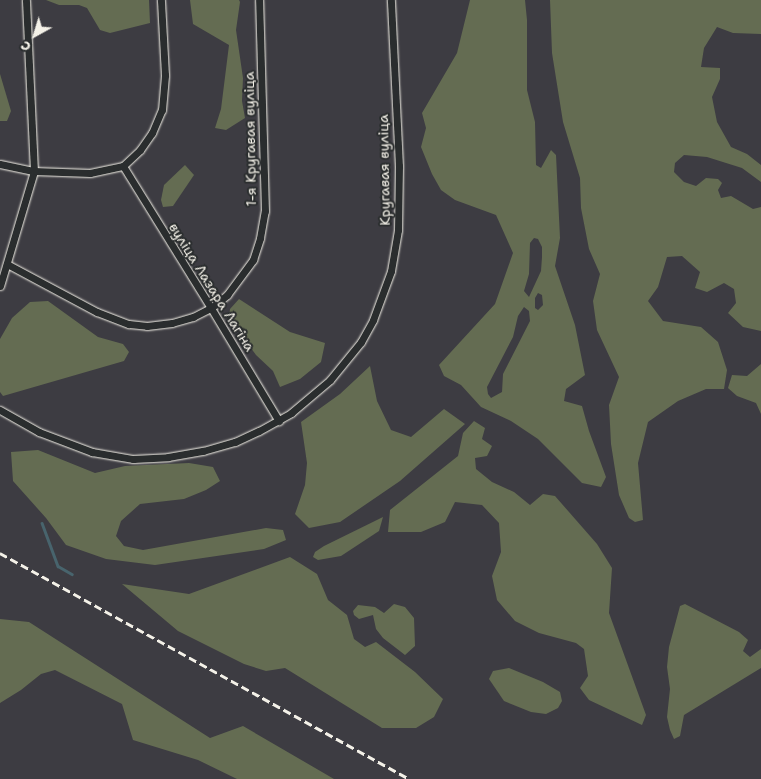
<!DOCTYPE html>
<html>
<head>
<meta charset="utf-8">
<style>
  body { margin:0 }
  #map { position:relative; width:761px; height:779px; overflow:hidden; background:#3d3c42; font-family:"Shantell Sans",sans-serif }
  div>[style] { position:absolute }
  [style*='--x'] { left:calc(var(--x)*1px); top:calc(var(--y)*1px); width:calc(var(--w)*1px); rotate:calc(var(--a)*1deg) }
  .green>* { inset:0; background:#646c52 }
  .stream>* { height:2.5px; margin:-1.25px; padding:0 1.25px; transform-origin:1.25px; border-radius:1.25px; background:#48646d }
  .roads { filter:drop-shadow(0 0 1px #f4f1e8) drop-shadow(0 0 1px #f4f1e8) }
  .minor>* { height:7px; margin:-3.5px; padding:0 3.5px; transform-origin:3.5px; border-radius:3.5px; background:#2a2d2e }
  .rail>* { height:2.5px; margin-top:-1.25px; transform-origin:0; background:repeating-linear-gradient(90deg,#f4f1e8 0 8px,transparent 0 12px) }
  span { translate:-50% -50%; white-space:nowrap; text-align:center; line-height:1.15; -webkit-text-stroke:4px #2a2d2e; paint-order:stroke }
  .street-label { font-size:14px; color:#f4f1e8 }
  .north { position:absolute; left:10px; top:10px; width:50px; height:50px; -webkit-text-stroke:4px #2a2d2e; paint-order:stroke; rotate:219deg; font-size:14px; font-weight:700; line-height:20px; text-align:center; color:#f4f1e8 }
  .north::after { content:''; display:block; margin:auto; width:18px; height:22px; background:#f4f1e8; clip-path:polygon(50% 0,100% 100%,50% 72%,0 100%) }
</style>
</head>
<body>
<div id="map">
  <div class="green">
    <i style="clip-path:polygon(46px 0,149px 0,150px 23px,110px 33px,100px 30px,87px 8px,79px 5px,59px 5px)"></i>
    <i style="clip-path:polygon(190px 0,239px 0,240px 2px,236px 30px,243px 78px,242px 101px,245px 118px,226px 130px,215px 128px,221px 109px,229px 45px,193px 24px)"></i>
    <i style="clip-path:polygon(evenodd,470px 0,525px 0,527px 20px,527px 90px,535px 122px,536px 165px,541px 168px,551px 150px,556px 155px,560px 238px,555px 266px,575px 325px,585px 375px,566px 389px,564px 401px,582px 406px,589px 431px,606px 477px,601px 487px,582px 483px,538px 439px,511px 421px,481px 407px,461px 385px,444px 376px,439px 365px,495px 304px,513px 253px,496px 215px,455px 200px,441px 190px,432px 174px,421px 147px,426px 128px,422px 113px,457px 53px,470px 0,534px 238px,538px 239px,542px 247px,542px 257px,541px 271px,529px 297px,524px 291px,529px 274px,530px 243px,534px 238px,470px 0,538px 293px,542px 295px,543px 305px,538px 310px,535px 308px,535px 298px,538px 293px,470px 0,524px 307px,529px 311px,530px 321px,503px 374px,502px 392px,491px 398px,488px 394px,487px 387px,513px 337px,518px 316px,524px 307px)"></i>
    <i style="clip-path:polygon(550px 0,761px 0,761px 34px,733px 33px,717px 27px,704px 48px,701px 67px,720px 68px,720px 79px,712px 97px,717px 122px,731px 147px,747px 154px,761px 165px,761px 182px,742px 168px,707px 157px,684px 155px,675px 163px,674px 172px,684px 182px,696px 186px,706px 178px,718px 179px,722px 183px,718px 190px,721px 198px,731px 196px,753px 209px,761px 207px,761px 331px,743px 327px,728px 313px,736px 303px,734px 289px,724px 283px,707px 292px,695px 288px,700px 272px,682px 256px,667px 257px,658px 287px,648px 301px,663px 321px,701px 327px,718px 342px,727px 370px,724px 389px,706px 389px,678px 401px,648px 422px,638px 463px,643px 520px,635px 522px,629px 518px,619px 495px,611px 444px,609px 405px,619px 377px,597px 330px,593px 301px,600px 274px,589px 249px,581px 208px,580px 178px,563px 122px,552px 53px)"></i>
    <i style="clip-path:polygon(0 74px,11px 111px,7px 121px,0 121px)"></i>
    <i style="clip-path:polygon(185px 165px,194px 175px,173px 206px,163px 207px,161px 200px,164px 185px)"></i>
    <i style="clip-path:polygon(239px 299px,290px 332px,325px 343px,321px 362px,300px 379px,280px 387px,273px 371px,256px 355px,229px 318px,230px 309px)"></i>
    <i style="clip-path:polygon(48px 301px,98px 337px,123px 344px,129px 352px,124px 361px,3px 396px,0 392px,0 339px,12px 318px,30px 302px)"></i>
    <i style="clip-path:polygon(761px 364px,761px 414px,756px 403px,737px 396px,728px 388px,732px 375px,747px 376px)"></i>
    <i style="clip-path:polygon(370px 366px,377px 401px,391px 430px,411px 437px,444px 409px,465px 424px,400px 481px,340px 522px,309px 528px,295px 514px,305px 485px,307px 463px,301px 422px,340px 394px)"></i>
    <i style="clip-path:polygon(474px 421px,485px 428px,482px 439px,492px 446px,487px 456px,475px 458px,476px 469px,492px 482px,514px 492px,530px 505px,543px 494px,555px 496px,597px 544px,612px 568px,609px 613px,646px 715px,642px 725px,589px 700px,580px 688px,588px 676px,584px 649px,576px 643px,539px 633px,515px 621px,497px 600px,492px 576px,501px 552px,499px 523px,482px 505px,455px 502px,445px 522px,421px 532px,388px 532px,390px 510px,458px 456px,463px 433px)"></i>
    <i style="clip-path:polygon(38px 450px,95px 473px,125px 466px,189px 463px,213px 467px,220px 481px,206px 490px,184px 499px,140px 504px,121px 521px,116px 536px,124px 546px,143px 550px,266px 528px,283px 530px,286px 540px,264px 549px,155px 565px,106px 559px,66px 545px,46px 518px,13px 481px,11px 452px)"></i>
    <i style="clip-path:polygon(383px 517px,379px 531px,341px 556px,318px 560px,313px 557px,315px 552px,324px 546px)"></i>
    <i style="clip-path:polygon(290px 557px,317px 574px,328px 600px,347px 615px,354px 639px,365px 647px,376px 642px,415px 672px,443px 699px,434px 717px,416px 728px,382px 728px,285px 668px,266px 671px,244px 664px,178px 631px,122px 584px,189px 594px)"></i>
    <i style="clip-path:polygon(394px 604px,405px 607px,414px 618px,415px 646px,405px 655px,383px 638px,376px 629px,373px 615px,359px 619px,354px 615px,353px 611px,358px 605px,375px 607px,384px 613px)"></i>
    <i style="clip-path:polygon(685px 604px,739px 632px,748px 640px,743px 651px,750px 657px,761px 649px,761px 668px,684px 715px,680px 736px,674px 739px,670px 730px,667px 717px,670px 689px,667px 667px,669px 647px,680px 606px)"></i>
    <i style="clip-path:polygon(0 619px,29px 622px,210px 738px,243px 726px,334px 779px,237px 779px,198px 760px,133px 740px,122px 704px,55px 670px,41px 674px,21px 690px,0 703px)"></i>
    <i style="clip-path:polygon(509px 668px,543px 682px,560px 692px,562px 701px,558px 708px,546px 714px,531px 712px,504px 701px,489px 679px,493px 671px)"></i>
  </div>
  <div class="stream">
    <i style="--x:42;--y:523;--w:46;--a:69.6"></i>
    <i style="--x:58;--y:566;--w:16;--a:30"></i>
  </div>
  <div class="roads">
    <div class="minor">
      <i style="--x:0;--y:164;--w:35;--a:12"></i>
      <i style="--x:34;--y:171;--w:56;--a:2"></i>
      <i style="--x:90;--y:173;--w:34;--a:-12"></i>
      <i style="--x:123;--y:166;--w:23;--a:-43"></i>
      <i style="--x:140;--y:150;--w:21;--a:-55"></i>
      <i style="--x:152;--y:133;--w:25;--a:-67"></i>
      <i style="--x:162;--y:110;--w:35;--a:-85"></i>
      <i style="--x:165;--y:75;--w:75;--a:-93.1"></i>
      <i style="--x:123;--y:166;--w:167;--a:58.2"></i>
      <i style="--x:211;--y:308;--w:132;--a:59"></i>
      <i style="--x:7;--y:264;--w:102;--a:28.1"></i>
      <i style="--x:97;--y:312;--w:34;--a:21"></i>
      <i style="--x:129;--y:324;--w:18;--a:6"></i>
      <i style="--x:147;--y:326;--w:25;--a:-7"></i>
      <i style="--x:172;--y:323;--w:22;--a:-16"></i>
      <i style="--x:193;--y:317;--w:20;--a:-27"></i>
      <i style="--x:211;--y:308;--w:21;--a:-39"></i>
      <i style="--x:227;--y:295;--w:44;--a:-53.4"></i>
      <i style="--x:253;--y:260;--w:23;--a:-72"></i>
      <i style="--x:260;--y:238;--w:27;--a:-80"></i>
      <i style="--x:265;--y:211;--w:211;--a:-91.6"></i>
      <i style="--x:0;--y:286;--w:120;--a:-73.5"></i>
      <i style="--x:34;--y:171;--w:171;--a:-92.7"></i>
      <i style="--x:0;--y:410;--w:45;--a:29.4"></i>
      <i style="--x:39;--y:432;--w:57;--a:20.7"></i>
      <i style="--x:92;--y:452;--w:42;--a:9.7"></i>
      <i style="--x:133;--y:459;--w:35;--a:-3"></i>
      <i style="--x:168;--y:457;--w:36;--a:-10"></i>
      <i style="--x:203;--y:451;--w:33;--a:-16"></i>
      <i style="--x:235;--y:442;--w:26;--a:-25"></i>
      <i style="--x:259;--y:431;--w:37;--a:-29"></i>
      <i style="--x:291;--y:413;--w:51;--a:-40.2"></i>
      <i style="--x:330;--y:380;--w:49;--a:-50.8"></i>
      <i style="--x:361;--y:342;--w:25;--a:-61"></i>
      <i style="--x:373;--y:320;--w:52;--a:-69.8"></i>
      <i style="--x:391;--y:271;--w:42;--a:-80.3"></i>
      <i style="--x:398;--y:230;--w:64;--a:-89.1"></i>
      <i style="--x:399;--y:166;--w:166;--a:-92.8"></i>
    </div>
  </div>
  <div class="rail">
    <i style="--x:0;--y:553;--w:467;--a:28.9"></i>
  </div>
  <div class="street-label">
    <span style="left:250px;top:139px;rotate:-91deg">1-я Кругавая вуліца</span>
    <span style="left:384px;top:170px;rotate:-91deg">Кругавая вуліца</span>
    <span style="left:212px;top:287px;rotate:58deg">вуліца Лазара Лагіна</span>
  </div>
  <div class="north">С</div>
</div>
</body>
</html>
